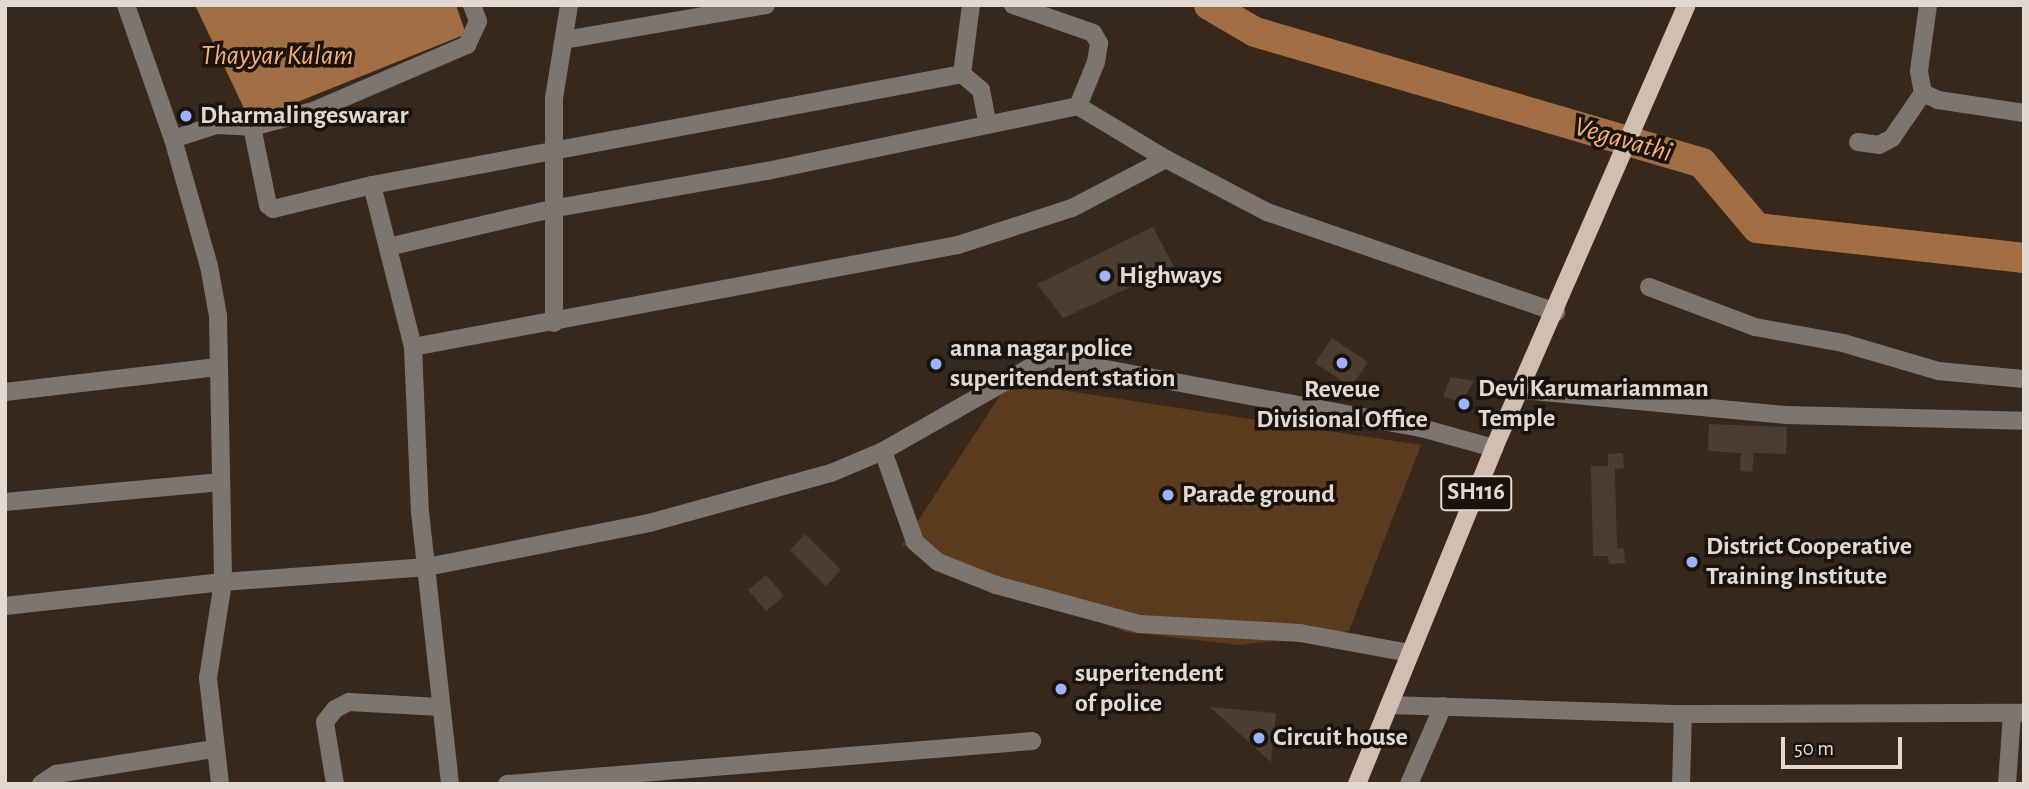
<!DOCTYPE html>
<html>
<head>
<meta charset="utf-8">
<style>
  body { margin:0 }
  #map { position:relative; width:2029px; height:789px; overflow:hidden; background:#38281c; font-family:"Alegreya Sans",sans-serif }
  div>[style] { position:absolute }
  [style*='--x'] { left:calc(var(--x)*1px); top:calc(var(--y)*1px); width:calc(var(--w)*1px); rotate:calc(var(--a)*1deg) }
  .green>* { inset:0; background:#5c3b1e }
  .water>* { inset:0; background:#a26f45 }
  .river>* { height:30px; margin:-15px; padding:0 15px; transform-origin:15px; border-radius:15px; background:#a26f45 }
  .building>* { inset:0; background:#4d3d30 }
  .minor>* { height:18px; margin:-9px; padding:0 9px; transform-origin:9px; border-radius:9px; background:#7d756f }
  .major>* { height:18px; margin:-9px; padding:0 9px; transform-origin:9px; border-radius:9px; background:#d0beb1 }
  .dots>* { width:19px; height:19px; translate:-50% -50%; box-sizing:border-box; border:4px solid #1a130d; border-radius:50% }
  span { translate:-50% -50%; white-space:nowrap; text-align:center; line-height:1.15; -webkit-text-stroke:7px #1a130d; paint-order:stroke }
  .shield-label span { padding:2px 5px; background:#1a130d; border:2px solid; border-radius:5px; -webkit-text-stroke-width:0 }
  .shield-label { font-size:24px; color:#e3d9d1; font-weight:700 }
  .poi-label { font-size:26px; color:#e3d9d1; font-weight:700 }
  .left { translate:0 -50%; text-align:left }
  .water-label { font-size:28px; color:#fbb173; font-style:italic }
  .frame { position:absolute; inset:0; border:7px solid #e3d9d1; pointer-events:none }
  .scale { position:absolute; left:1781px; top:737px; width:121px; height:32px; box-sizing:border-box; border:4px solid #e3d9d1; border-top:0; padding-left:9px; font-size:21px; line-height:24px; white-space:nowrap; color:#e3d9d1; -webkit-text-stroke:5px #1a130d; paint-order:stroke }
</style>
</head>
<body>
<div id="map">
  <div class="green">
    <i style="clip-path:polygon(1009px 382px,1421px 445px,1349px 631px,1240px 645px,1126px 632px,902px 545px)"></i>
  </div>
  <div class="water">
    <i style="clip-path:polygon(195px 5px,456px 5px,466px 34px,250px 121px)"></i>
  </div>
  <div class="river">
    <i style="--x:1209;--y:5;--w:53;--a:30.4"></i>
    <i style="--x:1255;--y:32;--w:466;--a:16.3"></i>
    <i style="--x:1702;--y:163;--w:85;--a:49.8"></i>
    <i style="--x:1757;--y:228;--w:269;--a:6.4"></i>
  </div>
  <div class="building">
    <i style="clip-path:polygon(1153px 227px,1174px 267px,1063px 318px,1037px 284px)"></i>
    <i style="clip-path:polygon(1332px 338px,1368px 362px,1351px 387px,1315px 363px)"></i>
    <i style="clip-path:polygon(1451px 377px,1474px 381px,1461px 403px,1443px 396px)"></i>
    <i style="clip-path:polygon(1709px 424px,1787px 427px,1786px 454px,1754px 453px,1752px 472px,1740px 471px,1741px 453px,1708px 451px)"></i>
    <i style="clip-path:polygon(1623px 453px,1624px 468px,1615px 469px,1617px 549px,1624px 548px,1625px 563px,1609px 564px,1608px 556px,1593px 556px,1591px 466px,1608px 466px,1608px 454px)"></i>
    <i style="clip-path:polygon(805px 534px,841px 570px,826px 586px,790px 550px)"></i>
    <i style="clip-path:polygon(766px 575px,784px 596px,766px 611px,748px 590px)"></i>
    <i style="clip-path:polygon(1210px 707px,1276px 713px,1271px 762px)"></i>
  </div>
  <div class="minor">
    <i style="--x:126;--y:5;--w:142;--a:70.7"></i>
    <i style="--x:173;--y:139;--w:132;--a:74.2"></i>
    <i style="--x:209;--y:266;--w:51;--a:79.8"></i>
    <i style="--x:218;--y:316;--w:266;--a:88.9"></i>
    <i style="--x:223;--y:582;--w:97;--a:98.9"></i>
    <i style="--x:208;--y:678;--w:107;--a:83.5"></i>
    <i style="--x:1013;--y:5;--w:85;--a:19.3"></i>
    <i style="--x:1093;--y:33;--w:12;--a:59"></i>
    <i style="--x:1099;--y:43;--w:19;--a:99"></i>
    <i style="--x:1096;--y:62;--w:48;--a:112.2"></i>
    <i style="--x:1928;--y:5;--w:67;--a:97.8"></i>
    <i style="--x:1919;--y:71;--w:22;--a:80"></i>
    <i style="--x:1923;--y:93;--w:17;--a:25"></i>
    <i style="--x:1938;--y:100;--w:87;--a:8.6"></i>
    <i style="--x:564;--y:40;--w:205;--a:-9.8"></i>
    <i style="--x:962;--y:74;--w:70;--a:-82.6"></i>
    <i style="--x:252;--y:127;--w:80;--a:78.4"></i>
    <i style="--x:268;--y:205;--w:6;--a:39"></i>
    <i style="--x:273;--y:209;--w:102;--a:-13.6"></i>
    <i style="--x:372;--y:185;--w:167;--a:75.8"></i>
    <i style="--x:413;--y:347;--w:165;--a:87.6"></i>
    <i style="--x:420;--y:512;--w:274;--a:83.7"></i>
    <i style="--x:173;--y:139;--w:45;--a:-18"></i>
    <i style="--x:216;--y:125;--w:36;--a:3"></i>
    <i style="--x:252;--y:127;--w:63;--a:-14.7"></i>
    <i style="--x:313;--y:111;--w:168;--a:-23.2"></i>
    <i style="--x:467;--y:45;--w:26;--a:-65"></i>
    <i style="--x:478;--y:21;--w:17;--a:-111"></i>
    <i style="--x:1858;--y:142;--w:21;--a:8"></i>
    <i style="--x:1879;--y:145;--w:15;--a:-28"></i>
    <i style="--x:1892;--y:138;--w:55;--a:-55.4"></i>
    <i style="--x:372;--y:185;--w:600;--a:-10.65"></i>
    <i style="--x:962;--y:74;--w:25;--a:40"></i>
    <i style="--x:981;--y:90;--w:32;--a:79"></i>
    <i style="--x:388;--y:247;--w:167;--a:-13.1"></i>
    <i style="--x:551;--y:209;--w:219;--a:-10"></i>
    <i style="--x:767;--y:171;--w:318;--a:-11.8"></i>
    <i style="--x:1078;--y:106;--w:103;--a:31.1"></i>
    <i style="--x:1649;--y:287;--w:113;--a:20.7"></i>
    <i style="--x:1755;--y:327;--w:89;--a:10.3"></i>
    <i style="--x:1843;--y:343;--w:99;--a:16.4"></i>
    <i style="--x:1938;--y:371;--w:86;--a:5.3"></i>
    <i style="--x:554;--y:323;--w:225;--a:-90"></i>
    <i style="--x:554;--y:98;--w:94;--a:-80.8"></i>
    <i style="--x:413;--y:347;--w:554;--a:-10.6"></i>
    <i style="--x:958;--y:245;--w:120;--a:-18"></i>
    <i style="--x:1072;--y:208;--w:106;--a:-27.5"></i>
    <i style="--x:1166;--y:159;--w:114;--a:27.7"></i>
    <i style="--x:1267;--y:212;--w:306;--a:19.1"></i>
    <i style="--x:1521;--y:390;--w:266;--a:5.4"></i>
    <i style="--x:1786;--y:415;--w:238;--a:1.4"></i>
    <i style="--x:5;--y:392;--w:214;--a:-6.7"></i>
    <i style="--x:883;--y:451;--w:96;--a:70.6"></i>
    <i style="--x:915;--y:542;--w:30;--a:41"></i>
    <i style="--x:938;--y:562;--w:62;--a:21.6"></i>
    <i style="--x:996;--y:585;--w:149;--a:15.2"></i>
    <i style="--x:1140;--y:624;--w:160;--a:3.2"></i>
    <i style="--x:1300;--y:633;--w:112;--a:10.3"></i>
    <i style="--x:5;--y:502;--w:217;--a:-5.3"></i>
    <i style="--x:5;--y:606;--w:219;--a:-6.3"></i>
    <i style="--x:223;--y:582;--w:205;--a:-4.2"></i>
    <i style="--x:427;--y:567;--w:226;--a:-11.2"></i>
    <i style="--x:649;--y:523;--w:189;--a:-15.4"></i>
    <i style="--x:831;--y:473;--w:56;--a:-22.9"></i>
    <i style="--x:883;--y:451;--w:189;--a:-29.6"></i>
    <i style="--x:1047;--y:358;--w:385;--a:10.6"></i>
    <i style="--x:1425;--y:429;--w:72;--a:15.4"></i>
    <i style="--x:1389;--y:705;--w:294;--a:1.8"></i>
    <i style="--x:1683;--y:714;--w:341;--a:-0.2"></i>
    <i style="--x:41;--y:784;--w:18;--a:-34"></i>
    <i style="--x:56;--y:774;--w:160;--a:-9"></i>
    <i style="--x:335;--y:784;--w:63;--a:-99.2"></i>
    <i style="--x:325;--y:722;--w:16;--a:-52"></i>
    <i style="--x:335;--y:709;--w:16;--a:-27"></i>
    <i style="--x:349;--y:702;--w:91;--a:3.1"></i>
    <i style="--x:507;--y:784;--w:527;--a:-4.68"></i>
    <i style="--x:1409;--y:784;--w:85;--a:-66.4"></i>
    <i style="--x:1681;--y:784;--w:70;--a:-88.4"></i>
    <i style="--x:2007;--y:784;--w:70;--a:-85.9"></i>
  </div>
  <div class="major">
    <i style="--x:1357;--y:784;--w:363;--a:-67.8"></i>
    <i style="--x:1494;--y:448;--w:483;--a:-66.5"></i>
  </div>
  <div class="dots">
    <i style="left:186px;top:116px;background:#9cb4fd"></i>
    <i style="left:1105px;top:276px;background:#9cb4fd"></i>
    <i style="left:1342px;top:363px;background:#9cb4fd"></i>
    <i style="left:936px;top:364px;background:#9cb4fd"></i>
    <i style="left:1464px;top:404px;background:#9cb4fd"></i>
    <i style="left:1168px;top:495px;background:#9cb4fd"></i>
    <i style="left:1692px;top:562px;background:#9cb4fd"></i>
    <i style="left:1061px;top:689px;background:#9cb4fd"></i>
    <i style="left:1259px;top:738px;background:#9cb4fd"></i>
  </div>
  <div class="shield-label">
    <span style="left:1476px;top:493px">SH116</span>
  </div>
  <div class="poi-label">
    <span class="left" style="left:200px;top:116px">Dharmalingeswarar</span>
    <span class="left" style="left:1119px;top:276px">Highways</span>
    <span class="left" style="left:950px;top:364px">anna nagar police<br>superitendent station</span>
    <span class="left" style="left:1478px;top:404px">Devi Karumariamman<br>Temple</span>
    <span style="left:1342px;top:405px">Reveue<br>Divisional Office</span>
    <span class="left" style="left:1182px;top:495px">Parade ground</span>
    <span class="left" style="left:1706px;top:562px">District Cooperative<br>Training Institute</span>
    <span class="left" style="left:1075px;top:689px">superitendent<br>of police</span>
    <span class="left" style="left:1273px;top:738px">Circuit house</span>
  </div>
  <div class="water-label">
    <span style="left:277px;top:56px">Thayyar Kulam</span>
    <span style="left:1623px;top:140px;rotate:16deg">Vegavathi</span>
  </div>
  <div class="frame"></div>
  <div class="scale">50 m</div>
</div>
</body>
</html>
